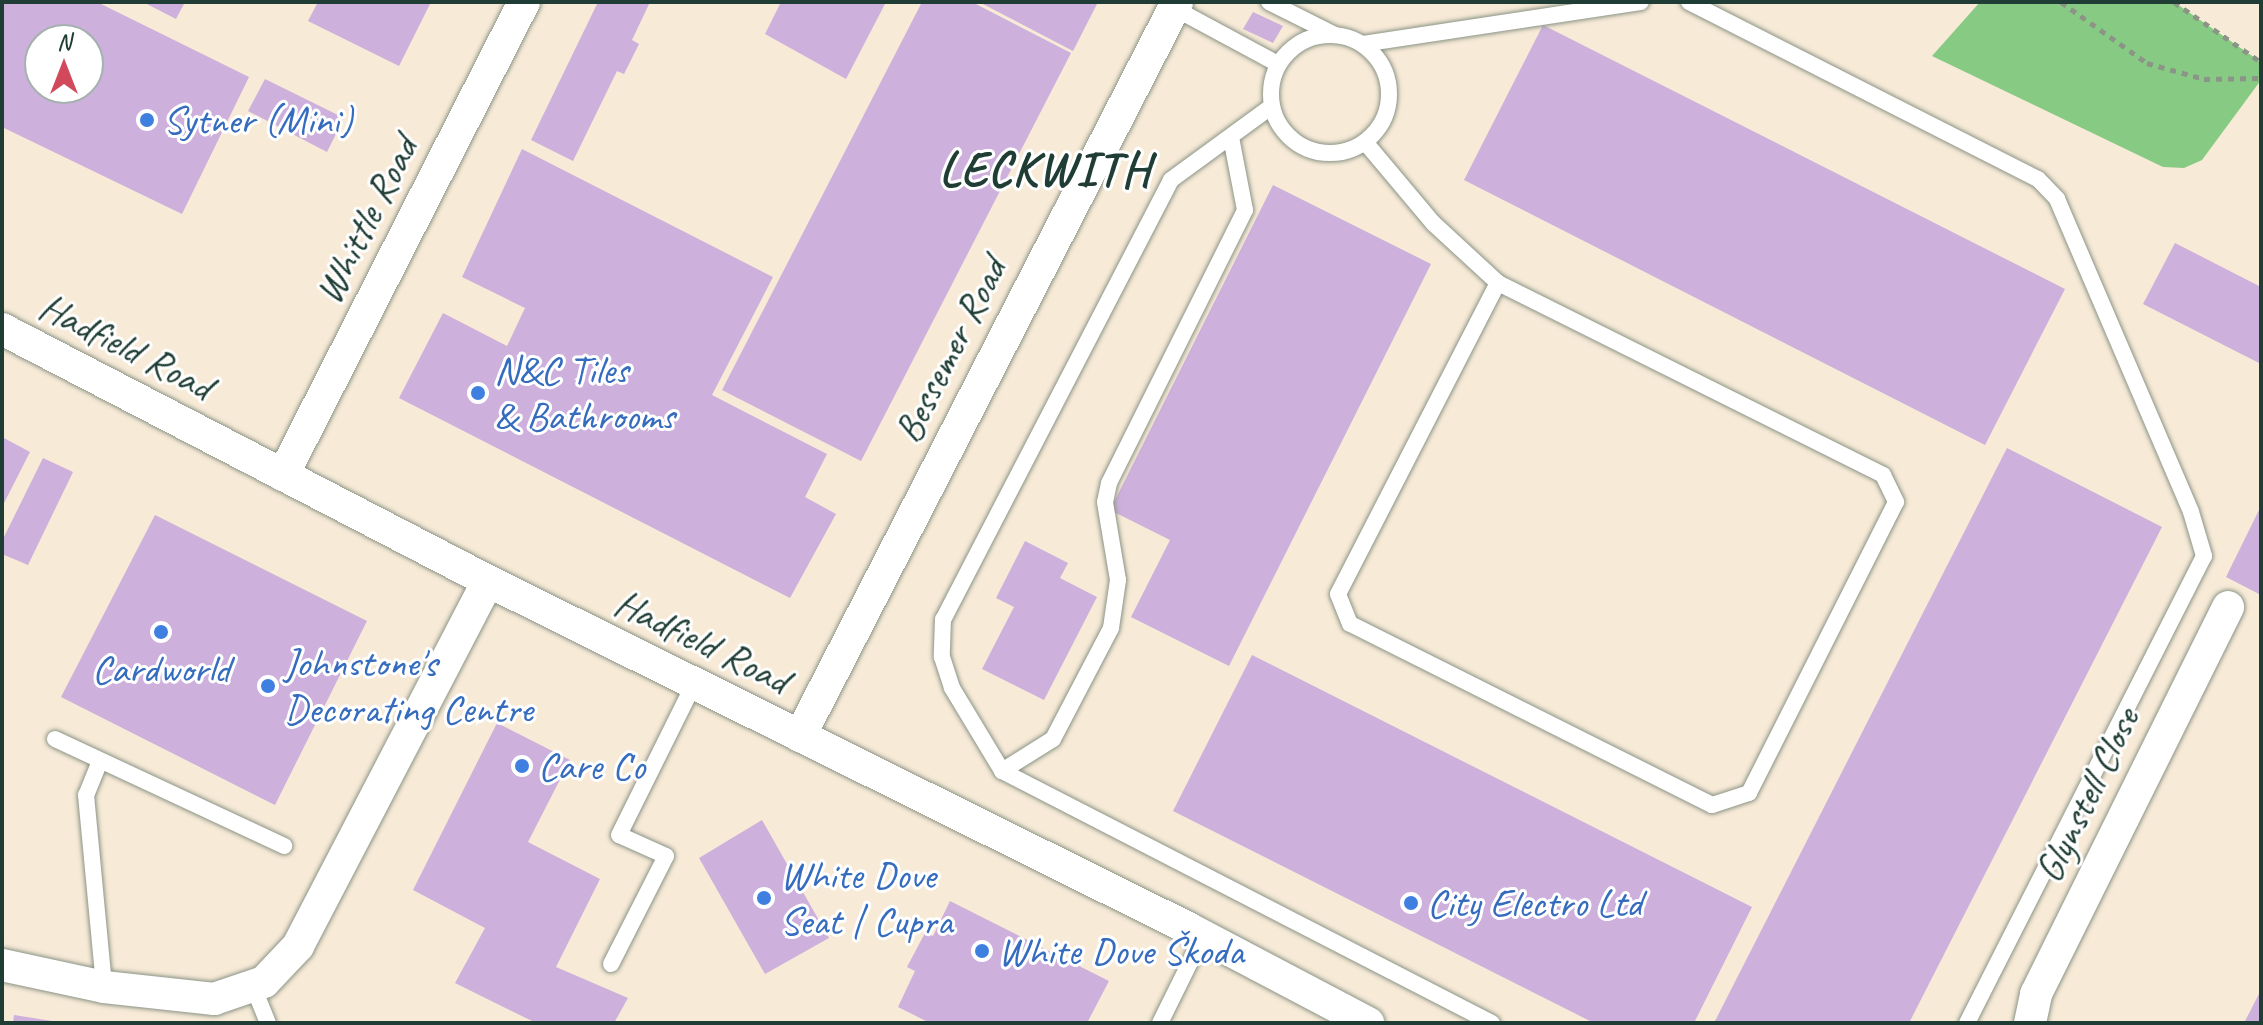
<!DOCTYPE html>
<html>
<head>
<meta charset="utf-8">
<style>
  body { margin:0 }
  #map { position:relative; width:2263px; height:1025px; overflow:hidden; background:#f7ead7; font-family:Caveat,sans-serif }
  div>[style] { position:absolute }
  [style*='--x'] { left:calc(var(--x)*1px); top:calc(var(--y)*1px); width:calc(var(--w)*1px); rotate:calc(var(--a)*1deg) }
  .green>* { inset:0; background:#87ca83 }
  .building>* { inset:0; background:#cdb0dc }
  .path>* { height:5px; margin-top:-2.5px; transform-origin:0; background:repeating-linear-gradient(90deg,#8b9486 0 6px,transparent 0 12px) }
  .roads { filter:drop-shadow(0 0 2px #8b9486) drop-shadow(0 0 2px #8b9486) }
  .service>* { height:16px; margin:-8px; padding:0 8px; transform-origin:8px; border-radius:8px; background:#fff }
  .service>.ring { margin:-8px; padding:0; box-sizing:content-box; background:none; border:16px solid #fff; border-radius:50% }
  .minor>* { height:32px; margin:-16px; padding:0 16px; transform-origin:16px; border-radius:16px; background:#fff }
  .dots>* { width:22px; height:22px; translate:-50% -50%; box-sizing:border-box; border:4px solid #fff; border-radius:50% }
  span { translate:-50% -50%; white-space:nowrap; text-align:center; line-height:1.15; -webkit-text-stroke:6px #fff; paint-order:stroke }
  .shop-label { font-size:40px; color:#366cbe }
  .left { translate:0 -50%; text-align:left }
  .street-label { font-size:40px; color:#1f3d34 }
  .district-label { font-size:48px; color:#1f3d34; font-weight:700; letter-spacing:2px }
  .frame { position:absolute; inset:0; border:4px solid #1f3d34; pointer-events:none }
  .north { position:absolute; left:24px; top:24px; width:80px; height:80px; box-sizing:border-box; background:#fff; border:2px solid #a5b1ae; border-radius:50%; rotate:0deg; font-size:22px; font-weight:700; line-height:32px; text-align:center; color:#1f3d34 }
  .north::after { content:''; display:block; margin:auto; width:28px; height:36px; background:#d1495b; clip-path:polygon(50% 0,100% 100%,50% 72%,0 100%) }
</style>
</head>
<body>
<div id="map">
  <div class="green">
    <i style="clip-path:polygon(1980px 2px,2174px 2px,2261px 62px,2261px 80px,2202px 160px,2184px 168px,2163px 167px,1932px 56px)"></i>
  </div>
  <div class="building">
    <i style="clip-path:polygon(evenodd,2px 2px,97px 2px,249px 77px,182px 214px,2px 127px,2px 2px,40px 40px,88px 40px,88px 88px,40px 88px,40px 40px)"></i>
    <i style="clip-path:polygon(143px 2px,185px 2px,176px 19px)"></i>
    <i style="clip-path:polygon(318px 2px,431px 2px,399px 66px,308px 21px)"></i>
    <i style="clip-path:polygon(598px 2px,650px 2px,632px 40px,639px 44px,624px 74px,617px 71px,573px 161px,531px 140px)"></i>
    <i style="clip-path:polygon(781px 2px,886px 2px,846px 79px,765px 34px)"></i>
    <i style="clip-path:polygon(922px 2px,972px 2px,1071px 53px,861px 461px,722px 390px)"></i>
    <i style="clip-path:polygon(979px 2px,1098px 2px,1073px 51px)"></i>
    <i style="clip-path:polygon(1253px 12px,1283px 26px,1273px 43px,1243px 29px)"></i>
    <i style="clip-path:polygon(1543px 25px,2065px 289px,1985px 445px,1464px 180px)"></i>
    <i style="clip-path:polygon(265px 79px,344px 118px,327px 152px,248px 111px)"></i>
    <i style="clip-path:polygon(522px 149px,773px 277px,712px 395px,827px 454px,805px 497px,836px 514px,790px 598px,399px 398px,443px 313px,507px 346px,525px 308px,462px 277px)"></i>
    <i style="clip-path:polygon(1273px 185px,1431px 264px,1229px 666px,1131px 617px,1170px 540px,1110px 510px)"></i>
    <i style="clip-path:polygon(2175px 243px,2261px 287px,2261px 364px,2143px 304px)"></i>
    <i style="clip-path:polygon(2px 437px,30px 452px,2px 507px)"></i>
    <i style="clip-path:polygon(2007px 448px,2162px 527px,1909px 1023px,1714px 1023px)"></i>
    <i style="clip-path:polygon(43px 458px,73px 472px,28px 565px,2px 554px,2px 541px)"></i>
    <i style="clip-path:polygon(2261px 506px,2261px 595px,2226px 577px)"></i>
    <i style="clip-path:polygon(155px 515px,367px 621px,275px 805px,61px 697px)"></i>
    <i style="clip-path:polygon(1025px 541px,1068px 563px,1060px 578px,1097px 597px,1044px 700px,982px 669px,1014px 607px,996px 598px)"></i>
    <i style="clip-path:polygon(1252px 655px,1752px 907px,1694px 1023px,1594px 1023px,1173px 811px)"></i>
    <i style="clip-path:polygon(497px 723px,570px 760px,528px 842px,600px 879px,556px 967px,628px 998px,614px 1023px,536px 1023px,455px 983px,485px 928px,413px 890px)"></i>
    <i style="clip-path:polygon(762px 820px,829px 938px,765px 974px,699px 858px)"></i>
    <i style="clip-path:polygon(950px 901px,1109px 981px,1087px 1023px,930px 1023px,898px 1007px,915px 971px,907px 967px,925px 933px,933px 936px)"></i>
    <i style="clip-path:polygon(2261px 990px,2261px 1023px,2244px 1023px)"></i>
    <i style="clip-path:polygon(14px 1015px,52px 1021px,52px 1023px,13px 1023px)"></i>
  </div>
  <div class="path">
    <i style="--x:2061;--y:2;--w:105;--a:35.3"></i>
    <i style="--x:2147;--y:63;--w:59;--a:15.7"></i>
    <i style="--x:2204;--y:79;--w:57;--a:-1"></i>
    <i style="--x:2174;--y:2;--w:106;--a:34.6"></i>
  </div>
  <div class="roads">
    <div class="service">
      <i style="--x:1269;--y:2;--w:74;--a:26.6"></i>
      <i style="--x:1689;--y:2;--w:391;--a:26.9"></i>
      <i style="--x:2038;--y:179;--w:28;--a:46"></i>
      <i style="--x:2057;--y:199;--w:340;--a:66.8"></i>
      <i style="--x:2191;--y:512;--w:46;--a:73.5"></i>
      <i style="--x:2204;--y:556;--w:524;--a:116.91"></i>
      <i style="--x:1174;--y:8;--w:118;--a:28.3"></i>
      <i class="ring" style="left:1271px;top:35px;width:102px;height:102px"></i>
      <i style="--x:1363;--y:44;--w:281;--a:-8.6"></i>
      <i style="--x:1272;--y:106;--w:125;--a:143.8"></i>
      <i style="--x:1171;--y:180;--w:495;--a:117.4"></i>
      <i style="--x:943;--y:619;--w:38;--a:92"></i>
      <i style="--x:942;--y:657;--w:33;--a:72"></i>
      <i style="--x:952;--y:688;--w:97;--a:58.9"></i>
      <i style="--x:1002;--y:771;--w:551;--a:27.22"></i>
      <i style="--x:1365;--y:142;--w:106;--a:50"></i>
      <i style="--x:1433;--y:223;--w:88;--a:42.7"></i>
      <i style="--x:1498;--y:283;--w:430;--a:26.5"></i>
      <i style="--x:1883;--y:475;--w:30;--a:64"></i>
      <i style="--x:1896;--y:502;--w:326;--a:116.8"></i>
      <i style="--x:1749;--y:793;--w:39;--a:162"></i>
      <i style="--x:1712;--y:805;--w:405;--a:-153.4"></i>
      <i style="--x:1350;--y:624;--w:32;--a:-112"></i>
      <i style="--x:1338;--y:594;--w:350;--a:-62.8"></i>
      <i style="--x:55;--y:739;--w:253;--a:25"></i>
      <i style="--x:100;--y:761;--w:37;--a:112"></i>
      <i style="--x:86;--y:795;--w:193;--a:84.6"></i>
      <i style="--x:1002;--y:771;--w:60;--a:-32.1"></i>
      <i style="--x:1053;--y:739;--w:125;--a:-62.4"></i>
      <i style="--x:1111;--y:628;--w:49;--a:-81.7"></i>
      <i style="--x:1118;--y:580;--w:79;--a:-99.5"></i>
      <i style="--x:1105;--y:502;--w:19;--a:-78"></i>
      <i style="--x:1109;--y:483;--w:305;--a:-63.5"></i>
      <i style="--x:1245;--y:210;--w:74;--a:-100.9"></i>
      <i style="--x:611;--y:964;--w:121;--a:-63"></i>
      <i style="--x:666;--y:856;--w:51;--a:-155.9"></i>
      <i style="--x:619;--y:835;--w:169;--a:-63.6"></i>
      <i style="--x:253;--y:986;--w:40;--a:68"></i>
      <i style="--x:1160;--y:1023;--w:97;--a:-63.7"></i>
    </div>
    <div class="minor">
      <i style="--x:2;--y:329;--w:547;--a:27.41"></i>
      <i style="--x:488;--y:581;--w:781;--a:26.37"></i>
      <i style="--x:1188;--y:928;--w:204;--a:27.8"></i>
      <i style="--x:283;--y:475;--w:531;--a:-63"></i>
      <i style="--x:800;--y:736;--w:825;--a:-62.81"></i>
      <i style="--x:2;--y:965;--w:104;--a:12.2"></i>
      <i style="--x:104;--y:987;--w:111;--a:6.2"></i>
      <i style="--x:214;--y:999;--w:53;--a:-18.8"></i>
      <i style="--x:264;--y:982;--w:50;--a:-46.6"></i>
      <i style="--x:298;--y:946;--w:411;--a:-62.5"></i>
      <i style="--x:2030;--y:1023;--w:30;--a:-78"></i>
      <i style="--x:2036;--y:994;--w:432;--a:-63.6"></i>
    </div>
  </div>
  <div class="dots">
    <i style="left:147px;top:120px;background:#3f7fe0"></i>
    <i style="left:478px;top:393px;background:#3f7fe0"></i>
    <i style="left:161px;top:632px;background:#3f7fe0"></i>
    <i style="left:268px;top:686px;background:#3f7fe0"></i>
    <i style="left:522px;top:766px;background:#3f7fe0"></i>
    <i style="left:764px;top:898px;background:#3f7fe0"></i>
    <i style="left:1411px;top:903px;background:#3f7fe0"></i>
    <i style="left:982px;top:951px;background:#3f7fe0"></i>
  </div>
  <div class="shop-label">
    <span class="left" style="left:163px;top:120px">Sytner (Mini)</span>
    <span class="left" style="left:494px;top:393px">N&amp;C Tiles<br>&amp; Bathrooms</span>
    <span class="left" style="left:284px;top:686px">Johnstone's<br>Decorating Centre</span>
    <span style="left:161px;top:669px">Cardworld</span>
    <span class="left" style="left:538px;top:766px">Care Co</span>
    <span class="left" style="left:780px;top:898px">White Dove<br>Seat | Cupra</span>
    <span class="left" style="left:1427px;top:903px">City Electro Ltd</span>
    <span class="left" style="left:998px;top:951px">White Dove Škoda</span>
  </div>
  <div class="street-label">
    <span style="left:366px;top:220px;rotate:-63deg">Whittle Road</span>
    <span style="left:126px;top:346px;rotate:27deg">Hadfield Road</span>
    <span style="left:950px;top:350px;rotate:-63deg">Bessemer Road</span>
    <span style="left:702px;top:641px;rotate:26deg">Hadfield Road</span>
    <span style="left:2087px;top:795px;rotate:-64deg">Glynstell Close</span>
  </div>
  <div class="district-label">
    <span style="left:1045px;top:170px">LECKWITH</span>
  </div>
  <div class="frame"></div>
  <div class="north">N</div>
</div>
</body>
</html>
